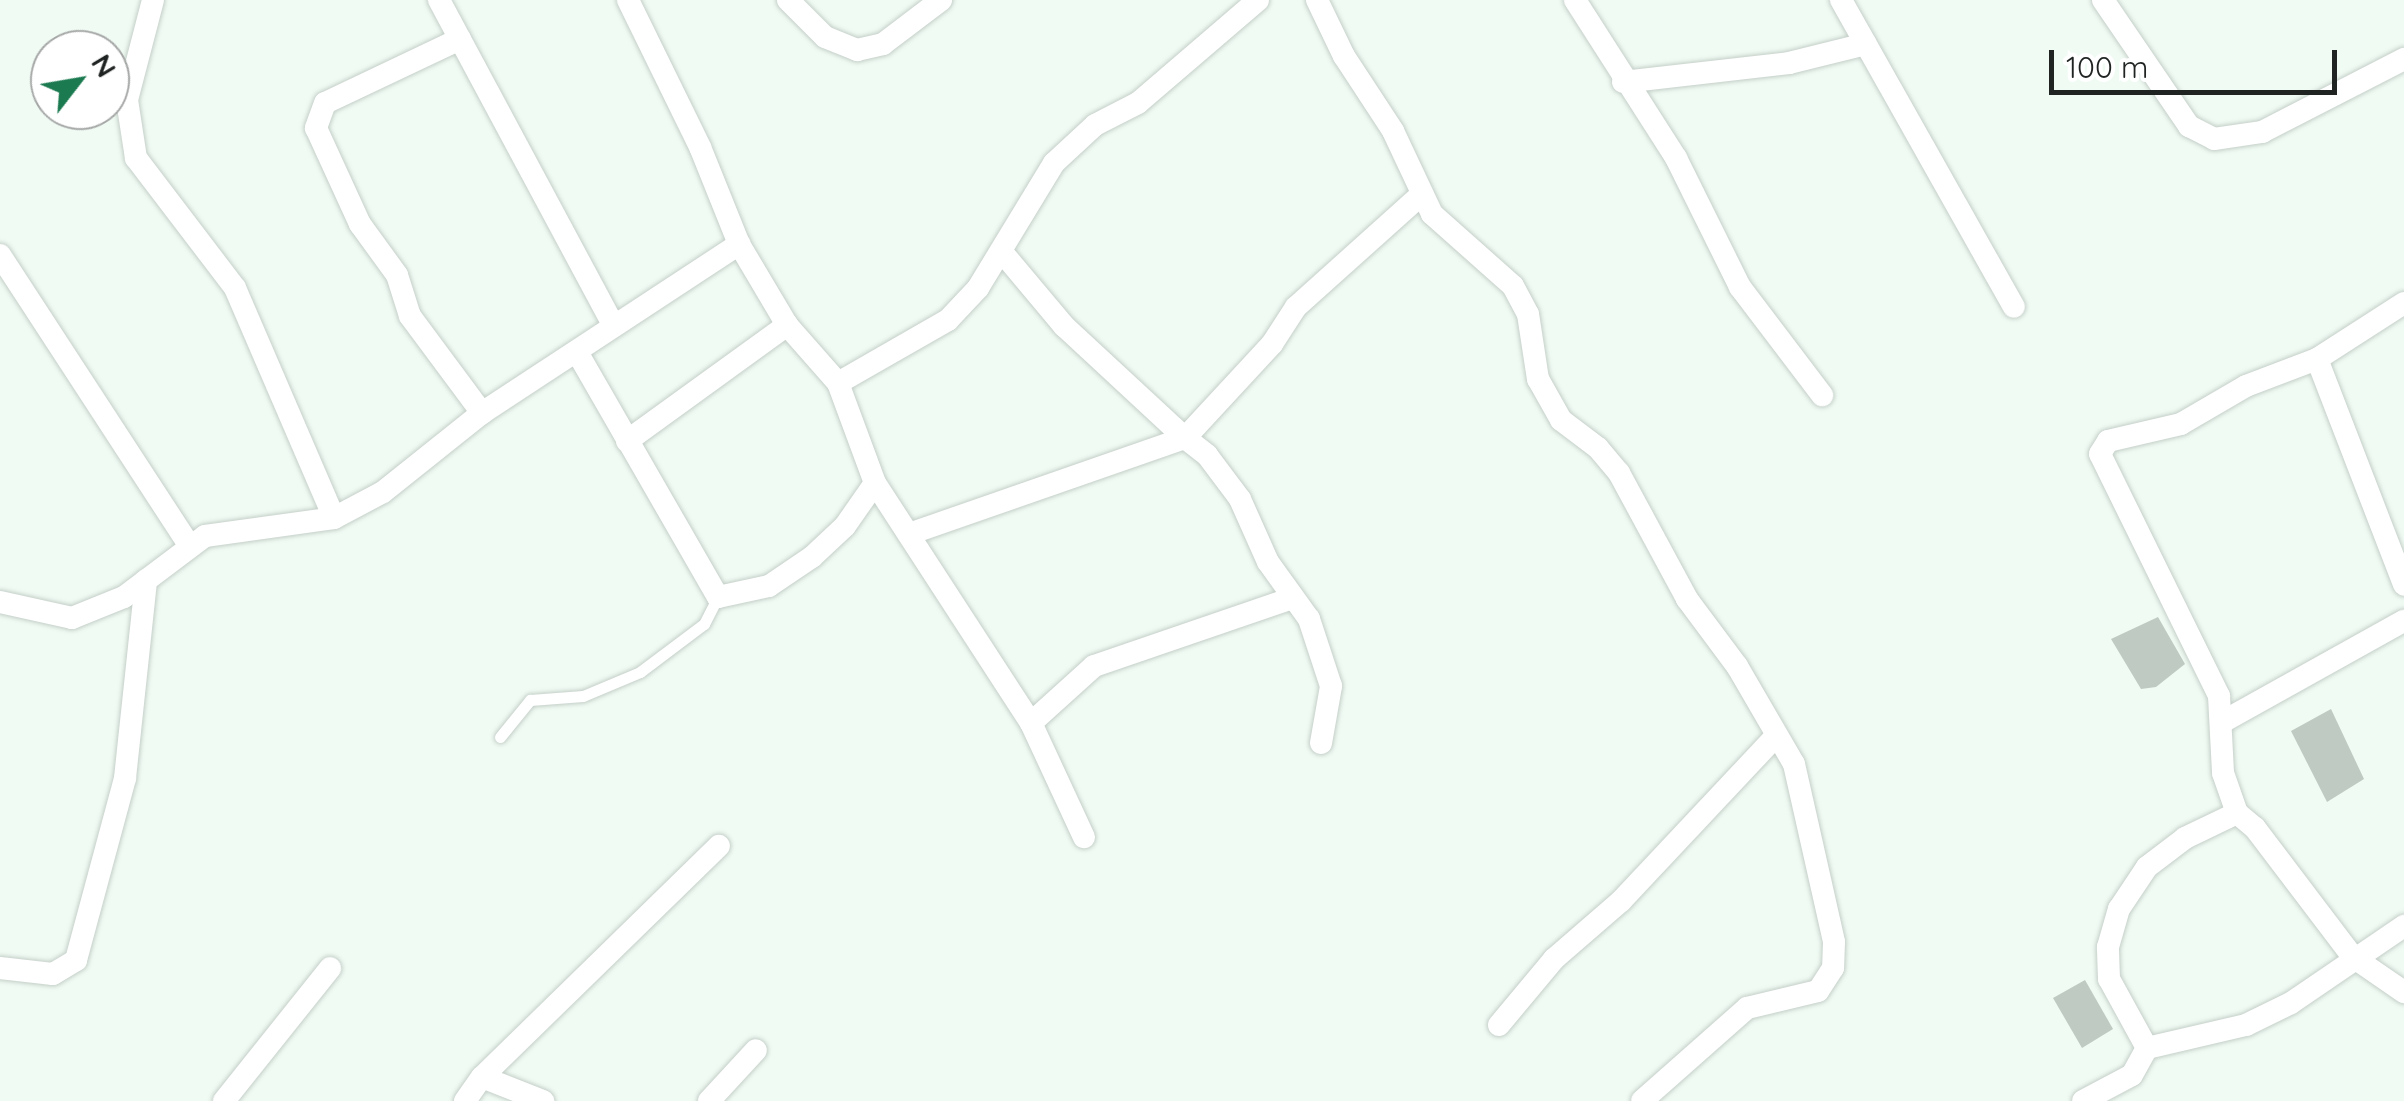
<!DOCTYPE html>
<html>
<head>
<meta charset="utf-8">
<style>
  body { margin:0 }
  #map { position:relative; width:2404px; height:1101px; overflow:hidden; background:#f0fbf4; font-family:Quicksand,sans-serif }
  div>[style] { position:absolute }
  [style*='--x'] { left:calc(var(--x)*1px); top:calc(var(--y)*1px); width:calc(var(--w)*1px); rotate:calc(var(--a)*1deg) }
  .building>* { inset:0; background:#bfcac3 }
  .roads { filter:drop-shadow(0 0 2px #c4cfc8) drop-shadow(0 0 2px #c4cfc8) }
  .service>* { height:11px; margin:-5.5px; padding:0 5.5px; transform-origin:5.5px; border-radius:5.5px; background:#fff }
  .minor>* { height:22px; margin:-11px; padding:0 11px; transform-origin:11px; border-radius:11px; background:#fff }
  span { translate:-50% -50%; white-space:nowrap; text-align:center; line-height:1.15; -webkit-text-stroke:8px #fff; paint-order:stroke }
  .north { position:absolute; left:30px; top:30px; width:100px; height:100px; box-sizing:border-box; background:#fff; border:2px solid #a5a7a6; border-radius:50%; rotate:59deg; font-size:28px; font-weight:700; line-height:40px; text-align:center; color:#1f2321 }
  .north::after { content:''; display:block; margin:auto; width:35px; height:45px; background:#1b7a50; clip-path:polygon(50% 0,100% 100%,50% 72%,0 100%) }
  .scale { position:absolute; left:2049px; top:50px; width:288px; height:45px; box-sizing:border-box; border:5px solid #1f2321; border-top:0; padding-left:12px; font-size:30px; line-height:35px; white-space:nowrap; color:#1f2321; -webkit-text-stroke:8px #fff; paint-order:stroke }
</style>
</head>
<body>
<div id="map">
  <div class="building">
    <i style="clip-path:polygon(2158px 617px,2185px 664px,2156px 687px,2141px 689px,2111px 639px)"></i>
    <i style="clip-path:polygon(2331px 709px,2364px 779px,2327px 802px,2291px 731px)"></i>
    <i style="clip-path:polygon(2085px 980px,2113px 1029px,2082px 1048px,2053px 998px)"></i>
  </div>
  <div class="roads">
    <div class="service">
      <i style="--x:500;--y:737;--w:48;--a:-51"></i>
      <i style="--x:530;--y:700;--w:53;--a:-4.3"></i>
      <i style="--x:583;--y:696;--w:62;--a:-22.8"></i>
      <i style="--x:640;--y:672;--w:80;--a:-36.9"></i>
      <i style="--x:704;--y:624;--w:30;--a:-63"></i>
    </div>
    <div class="minor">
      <i style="--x:153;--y:0;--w:103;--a:104.6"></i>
      <i style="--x:127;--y:100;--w:59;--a:81.2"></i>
      <i style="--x:136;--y:158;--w:163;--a:52.7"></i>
      <i style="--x:235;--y:288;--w:250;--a:66.7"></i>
      <i style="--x:439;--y:0;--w:366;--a:61.8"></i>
      <i style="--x:628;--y:0;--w:164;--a:63.9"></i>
      <i style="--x:700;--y:147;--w:105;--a:68.1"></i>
      <i style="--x:739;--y:244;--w:94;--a:59.3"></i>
      <i style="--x:787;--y:325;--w:77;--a:48.7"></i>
      <i style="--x:838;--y:383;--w:107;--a:69.7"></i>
      <i style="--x:875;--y:483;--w:286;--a:57"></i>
      <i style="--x:1031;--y:723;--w:126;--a:65.1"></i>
      <i style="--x:788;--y:0;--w:52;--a:45"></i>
      <i style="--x:825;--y:37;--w:35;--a:22"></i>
      <i style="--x:857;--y:50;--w:27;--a:-13"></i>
      <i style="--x:883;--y:44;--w:73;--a:-37.2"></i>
      <i style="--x:1317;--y:0;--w:62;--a:64.3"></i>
      <i style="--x:1344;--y:56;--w:90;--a:56.8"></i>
      <i style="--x:1393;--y:131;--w:92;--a:64.8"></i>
      <i style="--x:1432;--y:214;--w:108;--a:41.6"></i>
      <i style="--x:1513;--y:286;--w:32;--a:62"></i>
      <i style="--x:1528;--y:314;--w:66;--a:81.3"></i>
      <i style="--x:1538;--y:379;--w:47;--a:60.7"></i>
      <i style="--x:1561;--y:420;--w:46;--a:37.1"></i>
      <i style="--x:1598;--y:448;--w:33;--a:50"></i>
      <i style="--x:1619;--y:473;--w:143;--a:61.6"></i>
      <i style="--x:1687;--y:599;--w:84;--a:53.3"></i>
      <i style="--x:1737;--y:666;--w:113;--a:59.8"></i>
      <i style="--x:1794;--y:764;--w:182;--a:77.3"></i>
      <i style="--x:1834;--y:942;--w:26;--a:92"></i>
      <i style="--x:1833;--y:968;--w:27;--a:123"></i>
      <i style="--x:1818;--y:991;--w:73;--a:166.5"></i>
      <i style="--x:1747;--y:1008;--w:140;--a:138.5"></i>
      <i style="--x:1575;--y:0;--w:188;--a:57.4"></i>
      <i style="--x:1676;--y:158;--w:144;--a:63.6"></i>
      <i style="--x:1740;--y:287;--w:136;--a:52.8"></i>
      <i style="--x:1841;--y:0;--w:352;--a:60.6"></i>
      <i style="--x:2103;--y:0;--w:153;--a:55.7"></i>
      <i style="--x:2189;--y:126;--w:28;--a:27"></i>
      <i style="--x:2214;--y:139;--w:49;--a:-8.3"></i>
      <i style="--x:2262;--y:132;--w:160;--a:-27.2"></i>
      <i style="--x:460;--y:39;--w:149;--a:154.6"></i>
      <i style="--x:325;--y:103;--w:27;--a:110"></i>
      <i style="--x:316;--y:128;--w:106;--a:65.4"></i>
      <i style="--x:360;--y:224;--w:63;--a:54"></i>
      <i style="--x:397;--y:275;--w:43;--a:72.4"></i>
      <i style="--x:410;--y:316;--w:121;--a:53.4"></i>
      <i style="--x:1623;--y:82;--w:167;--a:-6.5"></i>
      <i style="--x:1789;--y:63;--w:79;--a:-13.9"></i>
      <i style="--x:1002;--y:252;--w:97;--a:50"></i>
      <i style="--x:1064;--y:326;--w:165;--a:42.8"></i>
      <i style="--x:0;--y:255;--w:348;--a:56.9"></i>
      <i style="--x:2404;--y:303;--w:103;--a:147.2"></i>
      <i style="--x:2317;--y:359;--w:242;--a:68.9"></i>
      <i style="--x:577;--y:352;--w:283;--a:60.1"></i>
      <i style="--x:718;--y:597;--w:52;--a:-12.2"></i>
      <i style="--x:769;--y:586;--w:52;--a:-34"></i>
      <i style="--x:812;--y:557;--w:45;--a:-43.2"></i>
      <i style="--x:845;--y:526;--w:52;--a:-55.1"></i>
      <i style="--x:2317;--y:359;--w:76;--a:159.2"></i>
      <i style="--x:2246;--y:386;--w:75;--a:149.7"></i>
      <i style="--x:2181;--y:424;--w:75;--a:166.9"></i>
      <i style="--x:2108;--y:441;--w:15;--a:122"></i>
      <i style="--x:2100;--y:454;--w:270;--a:63.8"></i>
      <i style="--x:2219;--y:696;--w:77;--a:87"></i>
      <i style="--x:2223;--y:773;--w:42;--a:70.7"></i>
      <i style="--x:2237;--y:813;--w:23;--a:40"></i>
      <i style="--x:2255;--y:828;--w:162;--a:52.8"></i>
      <i style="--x:2353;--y:957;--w:62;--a:34.5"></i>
      <i style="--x:838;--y:383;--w:127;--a:-29.8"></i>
      <i style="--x:948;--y:320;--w:44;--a:-46.8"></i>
      <i style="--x:978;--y:288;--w:146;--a:-58.7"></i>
      <i style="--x:1054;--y:163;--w:56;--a:-42.8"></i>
      <i style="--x:1095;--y:125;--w:48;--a:-27.1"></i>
      <i style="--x:1138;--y:103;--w:158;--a:-40.6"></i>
      <i style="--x:627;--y:441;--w:198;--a:-35.9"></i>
      <i style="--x:909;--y:534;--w:292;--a:-19.2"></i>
      <i style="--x:0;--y:602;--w:74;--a:12.5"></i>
      <i style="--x:72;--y:618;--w:56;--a:-22"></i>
      <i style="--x:124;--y:597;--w:101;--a:-37"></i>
      <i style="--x:205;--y:536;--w:130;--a:-7.9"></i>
      <i style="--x:334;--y:518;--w:55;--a:-28"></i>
      <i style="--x:383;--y:492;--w:127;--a:-38.6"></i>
      <i style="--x:482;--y:413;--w:308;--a:-33.3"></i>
      <i style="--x:2224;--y:721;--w:206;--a:-29.1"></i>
      <i style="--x:1031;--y:723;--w:85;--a:-42.1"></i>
      <i style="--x:1094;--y:666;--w:210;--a:-18.9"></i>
      <i style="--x:1321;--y:743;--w:58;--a:-80"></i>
      <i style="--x:1331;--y:686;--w:71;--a:-108.2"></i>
      <i style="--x:1309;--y:619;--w:70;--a:-125.7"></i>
      <i style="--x:1268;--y:562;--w:69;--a:-114"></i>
      <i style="--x:1240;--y:499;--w:55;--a:-126.9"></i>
      <i style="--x:1207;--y:455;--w:28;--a:-142"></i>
      <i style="--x:1185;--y:438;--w:128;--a:-47.2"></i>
      <i style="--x:1272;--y:344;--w:44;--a:-57"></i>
      <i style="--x:1296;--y:307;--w:168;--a:-41.9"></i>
      <i style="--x:0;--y:968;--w:53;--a:6.5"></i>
      <i style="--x:53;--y:974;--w:27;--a:-31"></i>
      <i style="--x:76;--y:960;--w:188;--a:-74.9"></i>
      <i style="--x:125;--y:778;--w:199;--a:-83.9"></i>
      <i style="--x:1499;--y:1025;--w:86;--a:-50.2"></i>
      <i style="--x:1554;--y:959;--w:89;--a:-40.9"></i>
      <i style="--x:1621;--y:901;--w:226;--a:-46.8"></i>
      <i style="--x:2147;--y:1048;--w:102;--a:-13.1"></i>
      <i style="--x:2246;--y:1025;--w:50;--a:-26.1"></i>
      <i style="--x:2291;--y:1003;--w:137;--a:-34.3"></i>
      <i style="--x:482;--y:1077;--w:331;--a:-44.3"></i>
      <i style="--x:224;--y:1101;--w:170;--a:-51.4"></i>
      <i style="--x:465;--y:1101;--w:29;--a:-55"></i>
      <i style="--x:482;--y:1077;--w:66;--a:21.5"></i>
      <i style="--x:709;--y:1101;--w:69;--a:-47.3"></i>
      <i style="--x:2083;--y:1101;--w:55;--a:-28"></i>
      <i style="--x:2132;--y:1075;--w:31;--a:-61"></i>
      <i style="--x:2147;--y:1048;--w:79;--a:-118.8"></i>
      <i style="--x:2109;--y:979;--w:32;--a:-92"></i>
      <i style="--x:2108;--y:947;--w:40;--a:-74"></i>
      <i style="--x:2119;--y:909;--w:50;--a:-56.3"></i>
      <i style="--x:2147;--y:867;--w:48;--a:-37.3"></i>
      <i style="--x:2185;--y:838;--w:58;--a:-25.7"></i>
    </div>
  </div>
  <div class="north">N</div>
  <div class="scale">100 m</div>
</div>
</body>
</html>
